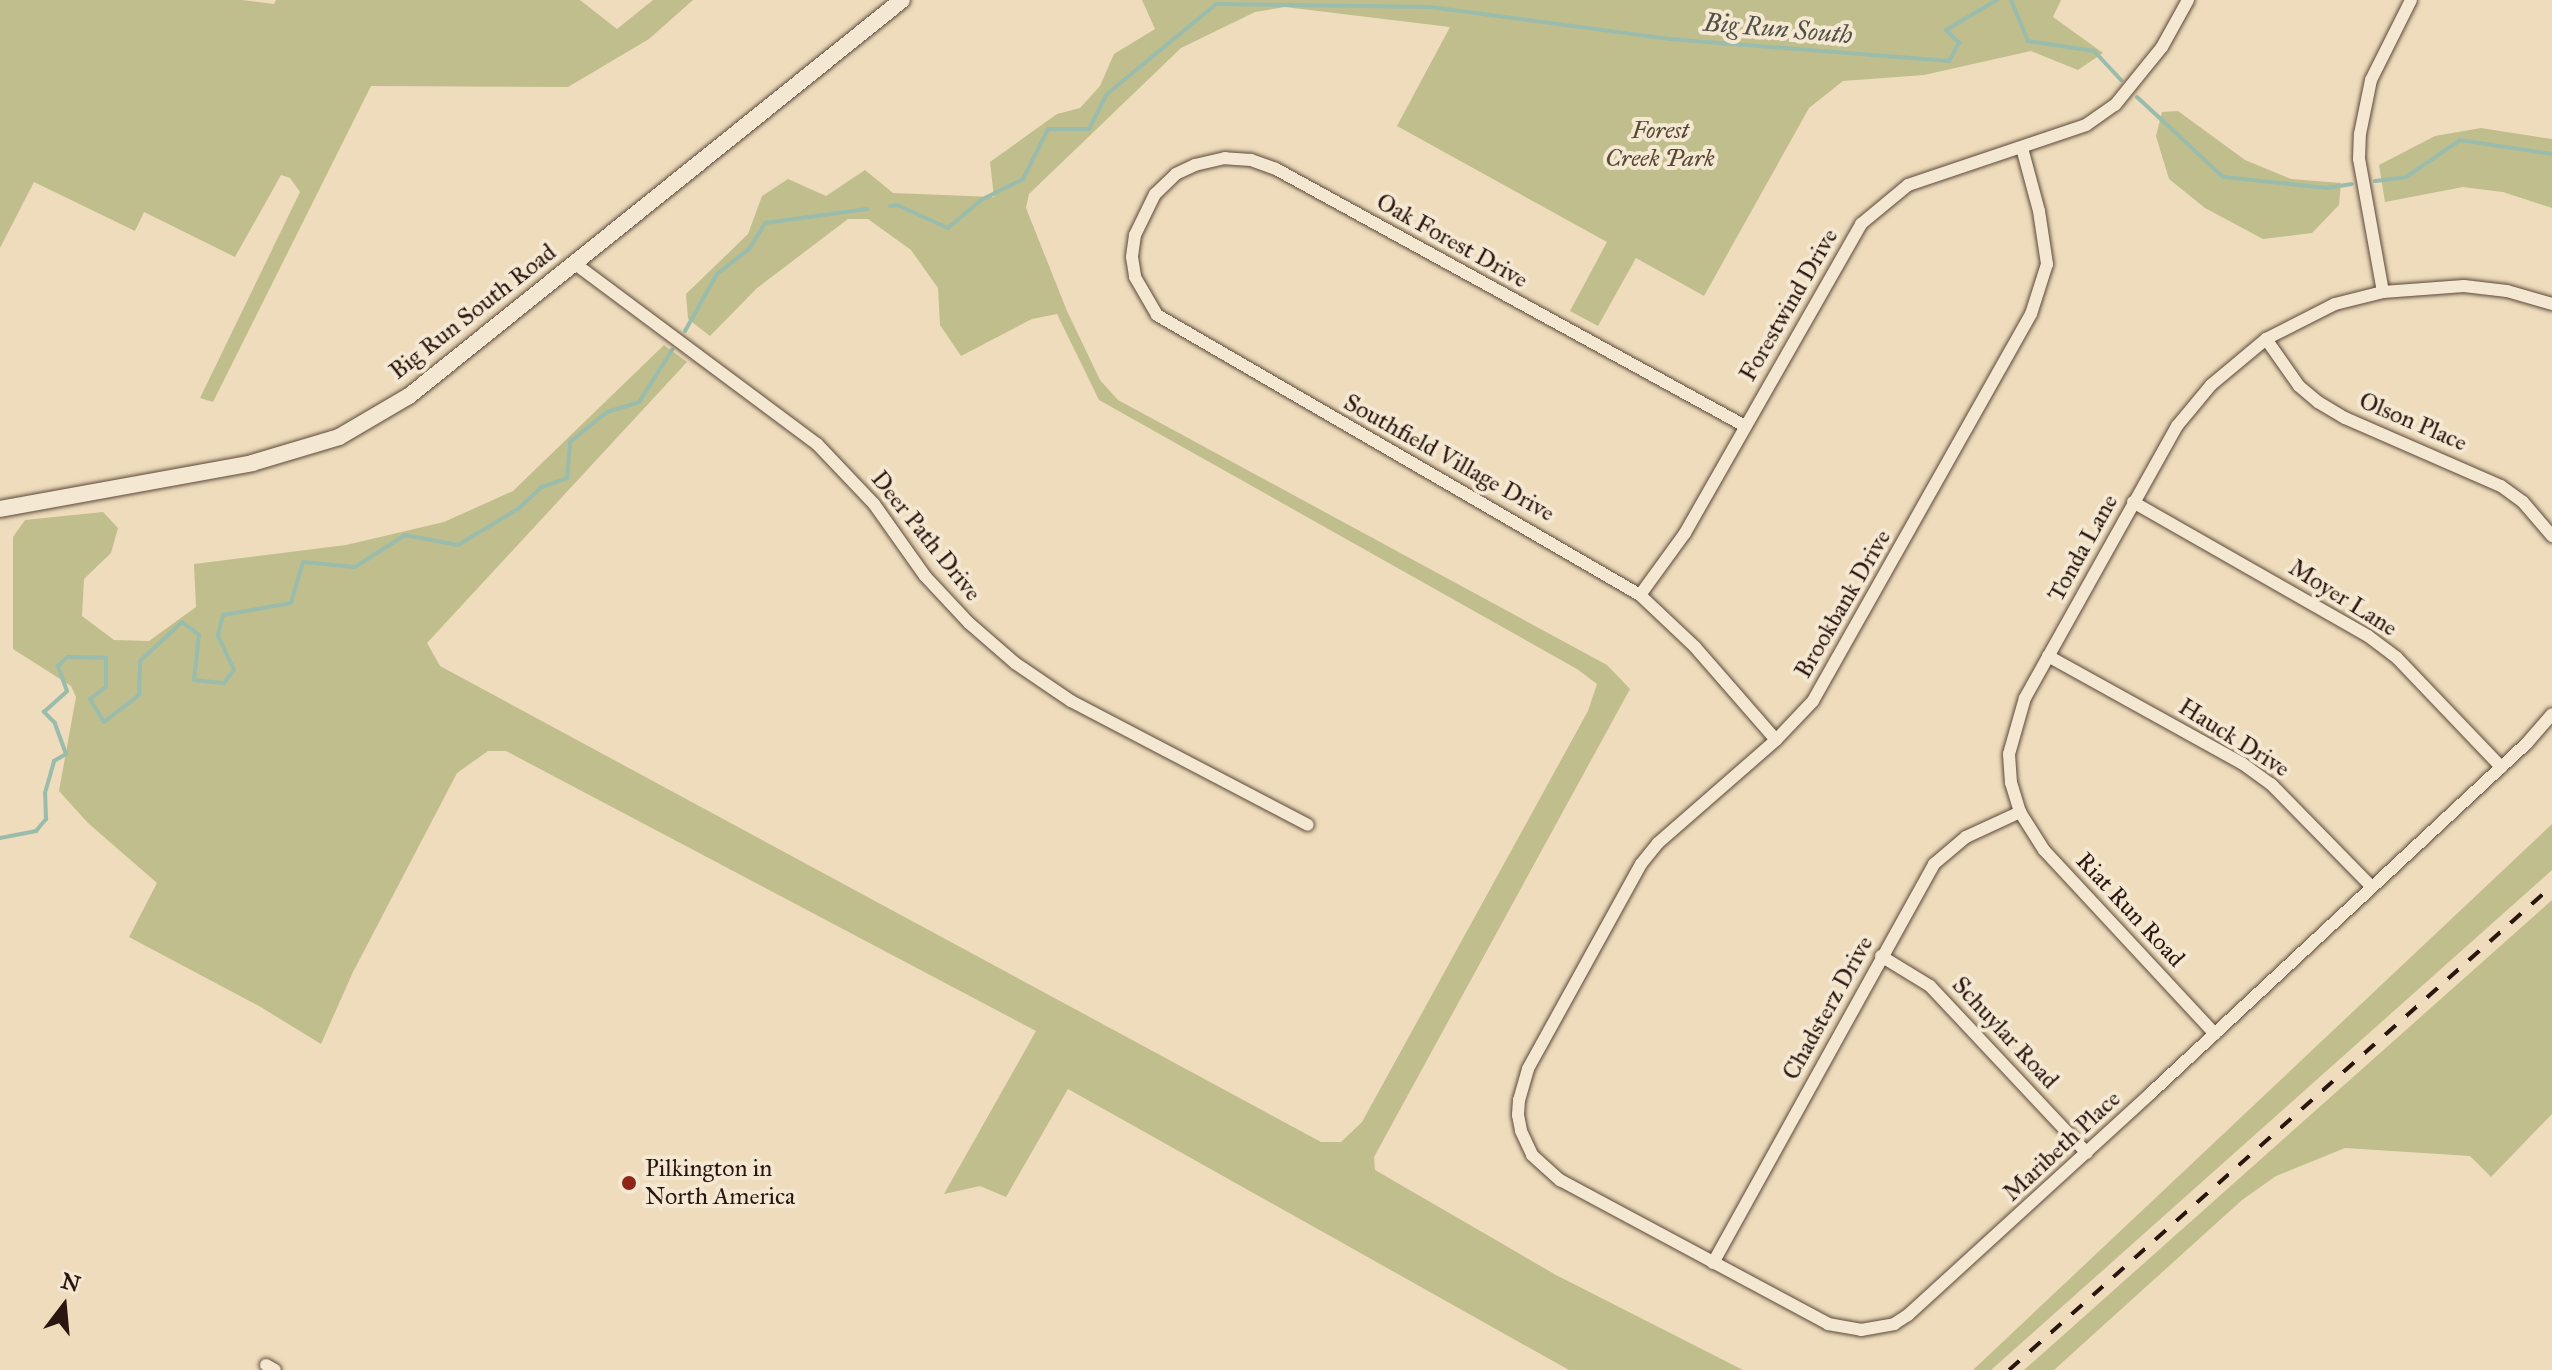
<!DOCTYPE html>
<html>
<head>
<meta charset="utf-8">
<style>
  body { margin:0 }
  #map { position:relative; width:2552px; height:1370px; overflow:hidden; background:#eedcbc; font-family:"IM FELL Great Primer",serif }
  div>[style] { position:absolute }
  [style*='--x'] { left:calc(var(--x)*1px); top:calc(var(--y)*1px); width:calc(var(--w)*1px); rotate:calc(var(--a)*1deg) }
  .green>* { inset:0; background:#c0be8c }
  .stream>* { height:4px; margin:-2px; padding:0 2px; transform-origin:2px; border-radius:2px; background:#9abcac }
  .roads { filter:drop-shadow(0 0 2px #5b483a) drop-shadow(0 0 2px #5b483a) }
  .minor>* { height:12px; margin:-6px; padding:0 6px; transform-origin:6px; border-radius:6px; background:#f4e8d3 }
  .tertiary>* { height:16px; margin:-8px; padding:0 8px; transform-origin:8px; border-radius:8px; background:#f4e8d3 }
  .rail>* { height:4px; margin-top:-2px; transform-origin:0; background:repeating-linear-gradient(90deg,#2a160f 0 14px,transparent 0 28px) }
  .dots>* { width:22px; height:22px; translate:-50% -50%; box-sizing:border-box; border:4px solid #f4e8d3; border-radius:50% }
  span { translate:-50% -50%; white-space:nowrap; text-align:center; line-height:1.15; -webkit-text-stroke:8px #f4e8d3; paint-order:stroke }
  .park-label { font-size:24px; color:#574834; font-style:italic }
  .street-label { font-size:24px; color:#2a160f }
  .poi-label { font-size:24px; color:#2a160f }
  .left { translate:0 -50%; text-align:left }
  .water-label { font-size:26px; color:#515046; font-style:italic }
  .north { position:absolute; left:24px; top:1266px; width:80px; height:80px; -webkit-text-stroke:6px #f4e8d3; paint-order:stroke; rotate:16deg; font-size:22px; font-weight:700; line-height:32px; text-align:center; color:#2a160f }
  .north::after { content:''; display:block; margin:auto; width:28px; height:36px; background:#2a160f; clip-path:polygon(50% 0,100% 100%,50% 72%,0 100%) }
</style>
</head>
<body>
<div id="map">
  <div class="green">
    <i style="clip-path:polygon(0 0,242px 0,274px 4px,276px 0,580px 0,617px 29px,653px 0,693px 0,649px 39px,568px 87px,371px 86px,213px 402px,200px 398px,300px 192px,290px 178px,281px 175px,235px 257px,144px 212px,135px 231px,34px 182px,0 248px)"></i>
    <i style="clip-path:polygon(1142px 0,2061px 0,2053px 17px,2103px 53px,2078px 70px,2031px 51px,1924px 75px,1843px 81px,1809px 108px,1704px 296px,1636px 258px,1598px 326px,1570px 311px,1607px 242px,1397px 126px,1450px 27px,1285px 7px,1255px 12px,1181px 48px,1029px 194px,1026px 208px,1067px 311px,1100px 380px,1118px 400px,1607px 665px,1630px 689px,1374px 1157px,1375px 1170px,1556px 1275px,1743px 1370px,1569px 1370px,1068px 1089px,1006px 1197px,980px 1186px,944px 1194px,1036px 1031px,506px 751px,488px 751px,457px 773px,353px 972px,321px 1044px,259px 1006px,129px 937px,157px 883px,88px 823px,59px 791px,76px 697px,71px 686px,13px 649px,13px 537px,25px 520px,103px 512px,118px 528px,111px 553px,84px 579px,82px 616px,114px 640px,149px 641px,196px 607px,194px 564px,346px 545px,444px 522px,513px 491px,664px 345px,687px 362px,427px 643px,440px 666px,1321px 1142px,1341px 1142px,1362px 1122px,1588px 711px,1597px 684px,1577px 669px,1099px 400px,1057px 314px,1032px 319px,961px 356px,940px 325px,938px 288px,911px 250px,868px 219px,848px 219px,757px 288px,710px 336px,688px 319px,686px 294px,748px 234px,762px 196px,788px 179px,826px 196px,865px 170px,893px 193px,994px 197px,990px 162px,1057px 114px,1080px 108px,1100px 86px,1114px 54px,1155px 29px)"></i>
    <i style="clip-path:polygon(2178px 111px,2245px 160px,2291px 179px,2341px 183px,2339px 205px,2312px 233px,2263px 239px,2205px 208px,2169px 179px,2156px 136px,2162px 112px)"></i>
    <i style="clip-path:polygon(2481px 128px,2552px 139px,2552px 208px,2503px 192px,2463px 187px,2385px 202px,2379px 165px,2435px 136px)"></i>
    <i style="clip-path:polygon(2552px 824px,2552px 870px,1991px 1370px,1973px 1370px)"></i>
    <i style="clip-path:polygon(2552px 900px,2552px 1114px,2491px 1177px,2470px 1156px,2345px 1148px,2276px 1176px,2242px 1200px,2054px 1370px,2024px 1370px)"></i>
  </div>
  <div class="stream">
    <i style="--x:2011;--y:0;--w:44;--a:67.5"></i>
    <i style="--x:2028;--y:41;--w:67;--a:8.6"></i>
    <i style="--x:2094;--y:51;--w:40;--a:47"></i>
    <i style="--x:2137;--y:97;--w:117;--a:42.9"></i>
    <i style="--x:2223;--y:177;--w:105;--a:6"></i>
    <i style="--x:2327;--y:188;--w:25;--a:-9"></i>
    <i style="--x:2375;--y:181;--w:31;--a:-7"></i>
    <i style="--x:2406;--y:177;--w:65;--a:-34.4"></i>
    <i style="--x:2460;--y:140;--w:93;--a:8.7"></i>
    <i style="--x:890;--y:206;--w:7;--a:-8"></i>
    <i style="--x:897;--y:205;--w:56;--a:24.3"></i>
    <i style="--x:948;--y:228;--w:43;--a:-40.3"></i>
    <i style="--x:981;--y:200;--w:47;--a:-26.6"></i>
    <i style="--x:1023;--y:179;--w:56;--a:-63.4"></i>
    <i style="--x:1048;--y:129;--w:41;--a:0"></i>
    <i style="--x:1089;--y:129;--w:39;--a:-63"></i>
    <i style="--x:1107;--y:94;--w:141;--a:-39.5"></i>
    <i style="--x:1216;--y:4;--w:214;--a:0.8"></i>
    <i style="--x:1430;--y:7;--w:241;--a:7.6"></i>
    <i style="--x:1669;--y:39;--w:281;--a:4.5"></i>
    <i style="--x:1949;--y:61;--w:21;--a:-61"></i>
    <i style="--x:1959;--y:43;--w:18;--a:-135"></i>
    <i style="--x:1946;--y:30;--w:59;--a:-30.5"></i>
    <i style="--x:685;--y:331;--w:65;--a:-60.7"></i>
    <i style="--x:717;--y:274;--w:41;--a:-38"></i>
    <i style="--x:749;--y:249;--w:31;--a:-58"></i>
    <i style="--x:765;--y:223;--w:103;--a:-7.8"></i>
    <i style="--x:0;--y:838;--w:37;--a:-11"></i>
    <i style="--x:36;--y:831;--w:16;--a:-50"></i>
    <i style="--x:46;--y:819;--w:26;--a:-92"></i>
    <i style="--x:45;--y:793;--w:33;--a:-74"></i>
    <i style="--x:54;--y:761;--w:14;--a:-30"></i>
    <i style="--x:66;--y:754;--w:33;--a:-110"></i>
    <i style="--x:55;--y:723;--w:16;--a:-135"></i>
    <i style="--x:44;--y:712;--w:31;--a:-42"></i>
    <i style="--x:67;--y:691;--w:27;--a:-110"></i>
    <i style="--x:58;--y:666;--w:13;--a:-45"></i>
    <i style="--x:67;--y:657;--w:39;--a:1"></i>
    <i style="--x:106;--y:658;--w:29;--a:90"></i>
    <i style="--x:106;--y:687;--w:20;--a:143"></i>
    <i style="--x:90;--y:699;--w:27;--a:59"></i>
    <i style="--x:104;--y:722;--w:44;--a:-37.6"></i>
    <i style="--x:139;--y:695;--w:34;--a:-88"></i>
    <i style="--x:140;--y:661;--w:57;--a:-42.9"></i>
    <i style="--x:182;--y:622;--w:21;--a:37"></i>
    <i style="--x:199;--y:635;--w:45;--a:96.3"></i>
    <i style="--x:194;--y:680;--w:30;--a:6"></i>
    <i style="--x:224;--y:683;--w:16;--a:-52"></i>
    <i style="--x:234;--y:670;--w:38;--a:-115"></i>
    <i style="--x:218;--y:635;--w:21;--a:-76"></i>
    <i style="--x:223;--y:615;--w:69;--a:-10"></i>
    <i style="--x:291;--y:603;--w:43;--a:-73.7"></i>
    <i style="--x:303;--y:562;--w:52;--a:5.5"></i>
    <i style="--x:355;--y:567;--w:59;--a:-32.6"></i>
    <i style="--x:405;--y:535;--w:54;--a:10.7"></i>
    <i style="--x:458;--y:545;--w:70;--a:-31"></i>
    <i style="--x:518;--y:509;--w:33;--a:-43"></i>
    <i style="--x:542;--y:487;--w:27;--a:-20"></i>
    <i style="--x:567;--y:478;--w:36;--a:-85"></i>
    <i style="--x:570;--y:442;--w:48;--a:-39"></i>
    <i style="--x:607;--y:412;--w:34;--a:-17"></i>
    <i style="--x:639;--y:402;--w:62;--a:-57.6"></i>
  </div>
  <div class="roads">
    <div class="minor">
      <i style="--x:2022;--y:148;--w:65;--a:74.9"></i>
      <i style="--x:2039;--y:211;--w:54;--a:81.4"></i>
      <i style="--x:2047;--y:264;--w:52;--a:107.7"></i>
      <i style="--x:2031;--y:314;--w:444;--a:119.4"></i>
      <i style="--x:1813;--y:701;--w:54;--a:133.5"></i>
      <i style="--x:1776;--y:740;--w:157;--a:138.9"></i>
      <i style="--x:1658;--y:843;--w:27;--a:129"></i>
      <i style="--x:1641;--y:864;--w:234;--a:118.9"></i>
      <i style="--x:1528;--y:1069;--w:32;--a:106"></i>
      <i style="--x:1519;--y:1100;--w:15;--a:94"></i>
      <i style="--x:1518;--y:1115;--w:16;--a:79"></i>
      <i style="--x:1521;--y:1131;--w:26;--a:65"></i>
      <i style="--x:1532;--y:1155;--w:38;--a:42"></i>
      <i style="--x:1560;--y:1180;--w:304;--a:28.2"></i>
      <i style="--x:1828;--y:1324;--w:34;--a:10"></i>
      <i style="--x:1861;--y:1330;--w:34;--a:-10"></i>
      <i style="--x:1894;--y:1324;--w:17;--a:-33"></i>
      <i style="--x:1908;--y:1315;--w:329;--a:-42.4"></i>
      <i style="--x:2151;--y:1093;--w:514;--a:-42.95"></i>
      <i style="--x:2527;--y:743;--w:38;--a:-49"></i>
      <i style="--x:574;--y:263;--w:303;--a:36.7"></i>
      <i style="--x:817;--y:444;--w:83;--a:46.5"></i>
      <i style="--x:874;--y:504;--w:88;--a:54.7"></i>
      <i style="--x:925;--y:576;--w:64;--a:46.9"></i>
      <i style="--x:969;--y:623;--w:61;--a:41"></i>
      <i style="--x:1015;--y:663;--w:68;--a:34.2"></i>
      <i style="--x:1071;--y:701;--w:267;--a:27.6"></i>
      <i style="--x:2383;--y:292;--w:135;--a:-100.2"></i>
      <i style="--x:2359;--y:159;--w:25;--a:-88"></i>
      <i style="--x:2360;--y:134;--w:55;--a:-78.5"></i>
      <i style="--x:2371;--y:80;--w:89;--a:-63.4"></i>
      <i style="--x:2266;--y:339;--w:57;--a:54.9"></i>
      <i style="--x:2299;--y:386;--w:25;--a:40"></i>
      <i style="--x:2318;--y:402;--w:31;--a:31"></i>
      <i style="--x:2345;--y:418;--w:170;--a:23.6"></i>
      <i style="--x:2501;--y:486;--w:27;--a:36"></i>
      <i style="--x:2523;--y:502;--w:45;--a:49.5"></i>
      <i style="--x:1745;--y:426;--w:535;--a:-151.28"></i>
      <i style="--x:1276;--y:169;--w:27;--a:-160"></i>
      <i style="--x:1251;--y:160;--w:26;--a:-176"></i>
      <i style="--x:1225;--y:158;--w:31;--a:167"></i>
      <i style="--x:1195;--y:165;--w:21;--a:155"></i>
      <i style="--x:1176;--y:174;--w:29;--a:136"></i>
      <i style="--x:1155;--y:194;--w:46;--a:116"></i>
      <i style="--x:1135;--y:235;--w:22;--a:98"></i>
      <i style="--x:1132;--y:257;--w:20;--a:81"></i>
      <i style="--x:1135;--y:277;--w:44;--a:59.9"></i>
      <i style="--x:1157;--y:315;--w:558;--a:30.1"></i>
      <i style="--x:1640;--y:595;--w:76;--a:43.4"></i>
      <i style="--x:1695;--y:647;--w:123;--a:48.9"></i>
      <i style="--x:2133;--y:502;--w:271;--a:29.7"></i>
      <i style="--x:2368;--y:636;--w:36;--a:37"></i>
      <i style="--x:2397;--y:658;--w:151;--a:46.3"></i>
      <i style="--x:1640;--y:595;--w:77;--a:-54"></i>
      <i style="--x:1685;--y:533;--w:356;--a:-60.3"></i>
      <i style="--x:1861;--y:224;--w:61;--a:-39.7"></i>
      <i style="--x:1908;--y:185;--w:188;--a:-18.6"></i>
      <i style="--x:2086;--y:125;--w:35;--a:-35"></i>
      <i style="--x:2115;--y:105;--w:75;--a:-51"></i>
      <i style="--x:2162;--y:47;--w:54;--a:-61"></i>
      <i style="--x:2048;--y:656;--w:223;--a:29"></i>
      <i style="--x:2243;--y:764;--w:34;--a:36"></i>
      <i style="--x:2271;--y:784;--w:144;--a:45.6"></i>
      <i style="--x:1881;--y:956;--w:57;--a:31.5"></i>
      <i style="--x:1930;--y:986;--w:229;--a:46.8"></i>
      <i style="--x:2215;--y:1034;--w:251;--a:-132.9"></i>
      <i style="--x:2044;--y:850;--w:45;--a:-122.3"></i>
      <i style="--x:2020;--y:812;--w:30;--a:-107"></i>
      <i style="--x:2011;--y:783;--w:29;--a:-94"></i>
      <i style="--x:2009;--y:754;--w:58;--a:-74.1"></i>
      <i style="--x:2025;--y:698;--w:312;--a:-60.8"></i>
      <i style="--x:2177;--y:426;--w:53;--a:-50.3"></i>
      <i style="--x:2211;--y:385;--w:72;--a:-39.9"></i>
      <i style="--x:2266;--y:339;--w:77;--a:-26.9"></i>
      <i style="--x:2335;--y:304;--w:49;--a:-14"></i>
      <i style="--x:2383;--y:292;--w:81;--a:-4.2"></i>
      <i style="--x:2464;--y:286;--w:43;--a:6.6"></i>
      <i style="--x:2507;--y:291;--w:47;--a:16.1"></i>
      <i style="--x:1713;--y:1263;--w:456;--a:-61"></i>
      <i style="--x:1934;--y:864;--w:42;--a:-40.2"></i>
      <i style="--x:1966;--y:837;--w:60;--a:-24.8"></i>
      <i style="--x:266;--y:1365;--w:10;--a:29"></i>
    </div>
    <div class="tertiary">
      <i style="--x:0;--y:509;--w:256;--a:-10.3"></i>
      <i style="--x:252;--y:463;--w:91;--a:-16.6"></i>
      <i style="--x:339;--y:437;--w:81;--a:-30.4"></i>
      <i style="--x:409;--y:396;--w:632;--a:-38.77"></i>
    </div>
  </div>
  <div class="rail">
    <i style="--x:2009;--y:1370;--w:727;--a:-41.71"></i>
  </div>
  <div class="dots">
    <i style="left:629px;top:1183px;background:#8f2418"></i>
  </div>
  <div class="park-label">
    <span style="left:1660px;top:145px">Forest<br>Creek Park</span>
  </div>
  <div class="street-label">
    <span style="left:1452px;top:241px;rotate:29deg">Oak Forest Drive</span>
    <span style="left:1789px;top:305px;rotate:-60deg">Forestwind Drive</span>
    <span style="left:473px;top:312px;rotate:-38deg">Big Run South Road</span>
    <span style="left:2413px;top:422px;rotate:23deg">Olson Place</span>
    <span style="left:1449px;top:458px;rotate:29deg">Southfield Village Drive</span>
    <span style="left:926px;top:536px;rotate:51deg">Deer Path Drive</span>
    <span style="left:2083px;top:548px;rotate:-61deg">Tonda Lane</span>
    <span style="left:2343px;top:598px;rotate:32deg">Moyer Lane</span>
    <span style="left:1843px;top:604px;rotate:-60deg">Brookbank Drive</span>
    <span style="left:2234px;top:738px;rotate:32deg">Hauck Drive</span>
    <span style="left:2130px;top:910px;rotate:47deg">Riat Run Road</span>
    <span style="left:1828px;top:1008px;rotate:-61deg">Chadsterz Drive</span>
    <span style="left:2005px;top:1033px;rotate:47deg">Schuylar Road</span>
    <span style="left:2062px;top:1146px;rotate:-43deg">Maribeth Place</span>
  </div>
  <div class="poi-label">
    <span class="left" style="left:645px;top:1183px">Pilkington in<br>North America</span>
  </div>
  <div class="water-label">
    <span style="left:1778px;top:29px;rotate:5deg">Big Run South</span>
  </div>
  <div class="north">N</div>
</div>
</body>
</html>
